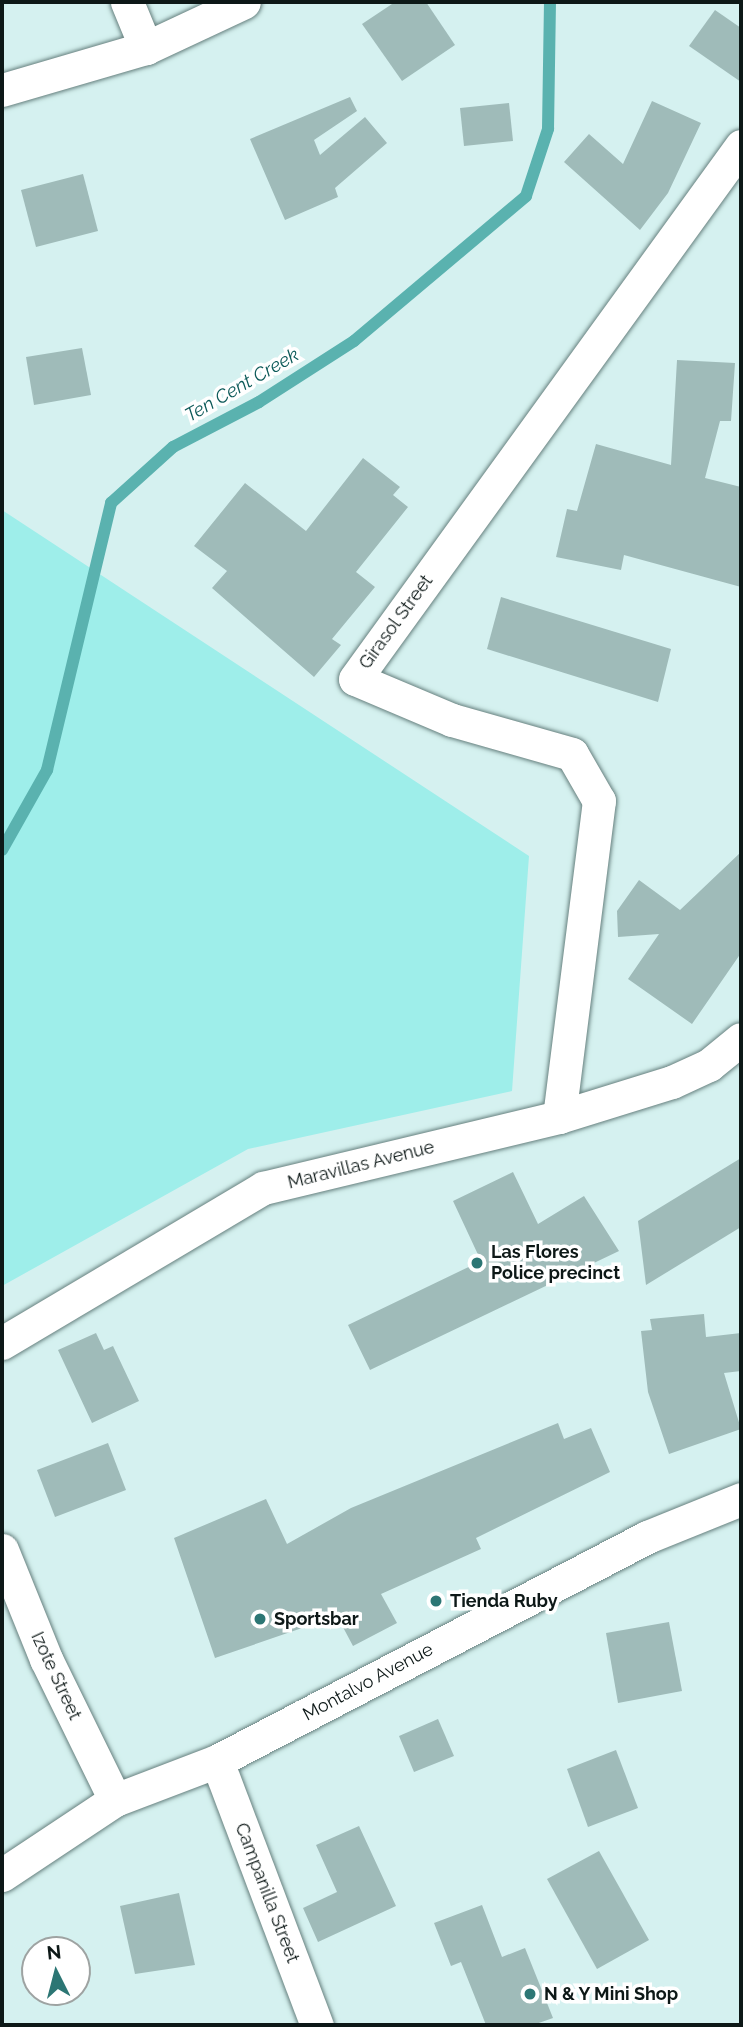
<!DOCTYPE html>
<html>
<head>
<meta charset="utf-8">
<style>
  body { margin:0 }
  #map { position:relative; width:743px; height:2027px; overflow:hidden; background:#d5f1f0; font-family:Raleway,sans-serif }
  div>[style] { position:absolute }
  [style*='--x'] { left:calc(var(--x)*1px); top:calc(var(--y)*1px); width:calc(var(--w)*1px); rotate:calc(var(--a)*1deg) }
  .green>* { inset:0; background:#9eeeea }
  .stream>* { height:12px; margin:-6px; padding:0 6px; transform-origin:6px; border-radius:6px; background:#5ab2af }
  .building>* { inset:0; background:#9fbbb9 }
  .roads { filter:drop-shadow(0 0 2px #66807e) drop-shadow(0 0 2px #66807e) }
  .street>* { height:33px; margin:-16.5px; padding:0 16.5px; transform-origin:16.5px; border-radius:16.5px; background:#fff }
  .dots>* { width:19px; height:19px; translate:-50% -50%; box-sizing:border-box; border:4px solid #fff; border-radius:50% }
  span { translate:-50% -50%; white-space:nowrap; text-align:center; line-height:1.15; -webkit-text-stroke:7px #fff; paint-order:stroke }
  .street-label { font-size:18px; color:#0d1817 }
  .poi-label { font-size:18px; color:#0d1817; font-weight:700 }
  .left { translate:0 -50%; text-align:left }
  .water-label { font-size:19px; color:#0b5958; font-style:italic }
  .frame { position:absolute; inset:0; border:4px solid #0d1817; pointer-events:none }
  .north { position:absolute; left:21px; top:1936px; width:70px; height:70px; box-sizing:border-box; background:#fff; border:2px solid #9ea3a2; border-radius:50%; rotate:354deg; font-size:19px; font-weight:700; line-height:28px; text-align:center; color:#0d1817 }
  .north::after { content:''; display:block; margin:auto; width:24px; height:32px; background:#2c7674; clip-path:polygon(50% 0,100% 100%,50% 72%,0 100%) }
</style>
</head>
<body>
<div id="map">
  <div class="green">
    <i style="clip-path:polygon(2px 510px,529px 856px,512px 1091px,248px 1149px,2px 1286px)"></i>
  </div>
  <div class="stream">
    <i style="--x:2;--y:850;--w:92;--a:-60.6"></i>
    <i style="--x:47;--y:770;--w:275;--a:-76.5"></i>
    <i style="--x:111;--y:503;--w:84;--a:-42.1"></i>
    <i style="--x:173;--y:447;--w:97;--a:-27.6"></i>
    <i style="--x:259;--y:402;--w:113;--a:-32.7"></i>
    <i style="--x:354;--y:341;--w:225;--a:-40.1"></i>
    <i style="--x:526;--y:196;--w:71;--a:-71.8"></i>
    <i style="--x:548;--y:129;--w:127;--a:-89.1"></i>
  </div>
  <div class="building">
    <i style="clip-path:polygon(395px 2px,426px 2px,455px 45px,402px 81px,362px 24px)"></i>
    <i style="clip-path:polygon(715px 10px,741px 28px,741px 82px,689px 46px)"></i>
    <i style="clip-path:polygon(350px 97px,357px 111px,314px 140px,320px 155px,365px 117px,387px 143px,335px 188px,338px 197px,285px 220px,250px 139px)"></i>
    <i style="clip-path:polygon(652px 101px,701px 123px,668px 193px,640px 230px,564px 162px,589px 134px,623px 164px)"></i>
    <i style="clip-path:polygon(509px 103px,513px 141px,464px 146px,460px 108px)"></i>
    <i style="clip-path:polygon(83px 174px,98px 231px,36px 247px,21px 190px)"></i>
    <i style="clip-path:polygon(82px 348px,91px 395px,34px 405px,26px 357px)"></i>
    <i style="clip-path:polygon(677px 360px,735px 363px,731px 421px,720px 421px,705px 478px,741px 487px,741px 587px,624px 555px,621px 570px,556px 557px,567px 509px,577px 511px,596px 444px,671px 465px)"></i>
    <i style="clip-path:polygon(363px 458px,400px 487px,393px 495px,408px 507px,356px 572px,375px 587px,332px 639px,341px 645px,314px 677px,212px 588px,227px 571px,194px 546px,245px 483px,306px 531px)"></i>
    <i style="clip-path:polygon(501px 597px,671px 649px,658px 702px,487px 649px)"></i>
    <i style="clip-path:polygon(741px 852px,741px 953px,692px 1024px,628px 979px,659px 934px,618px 937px,617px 911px,639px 880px,680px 910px)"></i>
    <i style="clip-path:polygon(741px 1158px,741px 1227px,646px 1285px,638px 1221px)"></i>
    <i style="clip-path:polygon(513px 1172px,538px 1224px,584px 1196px,619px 1251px,370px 1370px,348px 1325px,481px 1261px,453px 1201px)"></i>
    <i style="clip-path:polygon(704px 1314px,706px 1337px,741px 1333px,741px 1371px,724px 1373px,741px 1429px,669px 1454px,648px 1392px,641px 1331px,652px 1330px,650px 1319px)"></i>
    <i style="clip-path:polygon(96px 1333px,104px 1350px,113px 1346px,139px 1401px,92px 1423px,58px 1350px)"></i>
    <i style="clip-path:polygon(558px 1423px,564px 1439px,591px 1428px,610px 1472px,476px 1538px,481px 1549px,381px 1594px,397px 1623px,353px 1646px,337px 1616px,215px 1658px,174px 1538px,266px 1499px,287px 1544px,351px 1508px)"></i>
    <i style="clip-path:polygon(108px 1443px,126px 1490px,55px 1517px,37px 1470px)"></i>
    <i style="clip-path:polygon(669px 1622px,682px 1691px,618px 1703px,606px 1633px)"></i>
    <i style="clip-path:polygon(438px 1719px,454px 1756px,414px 1772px,399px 1736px)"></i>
    <i style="clip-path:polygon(616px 1750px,638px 1808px,588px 1827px,567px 1769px)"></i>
    <i style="clip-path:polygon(359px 1826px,396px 1906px,318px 1942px,303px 1908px,337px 1892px,316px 1845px)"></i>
    <i style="clip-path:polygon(599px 1851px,649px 1940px,597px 1969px,547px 1879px)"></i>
    <i style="clip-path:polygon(179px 1893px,195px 1965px,135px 1974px,120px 1906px)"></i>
    <i style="clip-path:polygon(482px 1905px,502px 1957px,525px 1948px,553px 2018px,533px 2025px,486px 2025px,461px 1962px,451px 1966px,434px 1923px)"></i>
  </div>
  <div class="roads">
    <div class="street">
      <i style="--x:127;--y:2;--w:50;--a:67.6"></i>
      <i style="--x:2;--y:90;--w:150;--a:-16.3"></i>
      <i style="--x:146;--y:48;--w:108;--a:-25.1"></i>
      <i style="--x:559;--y:1117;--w:319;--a:-82.8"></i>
      <i style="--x:599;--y:801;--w:54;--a:-119.9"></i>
      <i style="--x:572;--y:754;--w:125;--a:-164.2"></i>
      <i style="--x:452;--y:720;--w:105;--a:-157.1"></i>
      <i style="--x:355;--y:679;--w:658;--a:-54.09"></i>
      <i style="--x:2;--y:1343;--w:304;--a:-30.7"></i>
      <i style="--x:263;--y:1188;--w:304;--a:-13.5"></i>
      <i style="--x:559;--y:1117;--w:118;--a:-17.2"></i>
      <i style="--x:672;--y:1082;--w:41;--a:-24.7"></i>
      <i style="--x:709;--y:1065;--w:41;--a:-39.1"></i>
      <i style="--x:2;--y:1550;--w:118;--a:68"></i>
      <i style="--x:46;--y:1659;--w:157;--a:63.9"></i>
      <i style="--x:217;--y:1761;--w:282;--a:69.3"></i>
      <i style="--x:2;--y:1875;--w:136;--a:-33.6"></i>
      <i style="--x:115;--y:1800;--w:109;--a:-20.9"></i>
      <i style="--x:217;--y:1761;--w:485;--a:-27.5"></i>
      <i style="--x:647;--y:1537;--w:101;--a:-22"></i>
    </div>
  </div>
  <div class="dots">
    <i style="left:477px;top:1263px;background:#2c7674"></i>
    <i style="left:436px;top:1601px;background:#2c7674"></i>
    <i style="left:260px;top:1619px;background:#2c7674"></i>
    <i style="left:530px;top:1994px;background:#2c7674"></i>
  </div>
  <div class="street-label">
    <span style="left:396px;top:622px;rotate:-54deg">Girasol Street</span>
    <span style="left:361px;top:1165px;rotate:-14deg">Maravillas Avenue</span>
    <span style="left:56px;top:1676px;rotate:65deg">Izote Street</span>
    <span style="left:368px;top:1682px;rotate:-28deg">Montalvo Avenue</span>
    <span style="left:267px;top:1893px;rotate:69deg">Campanilla Street</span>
  </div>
  <div class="poi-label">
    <span class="left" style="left:491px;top:1263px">Las Flores<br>Police precinct</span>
    <span class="left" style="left:450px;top:1601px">Tienda Ruby</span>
    <span class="left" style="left:274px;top:1619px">Sportsbar</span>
    <span class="left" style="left:544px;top:1994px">N &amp; Y Mini Shop</span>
  </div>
  <div class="water-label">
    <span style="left:242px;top:385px;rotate:-30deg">Ten Cent Creek</span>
  </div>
  <div class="frame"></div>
  <div class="north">N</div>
</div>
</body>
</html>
